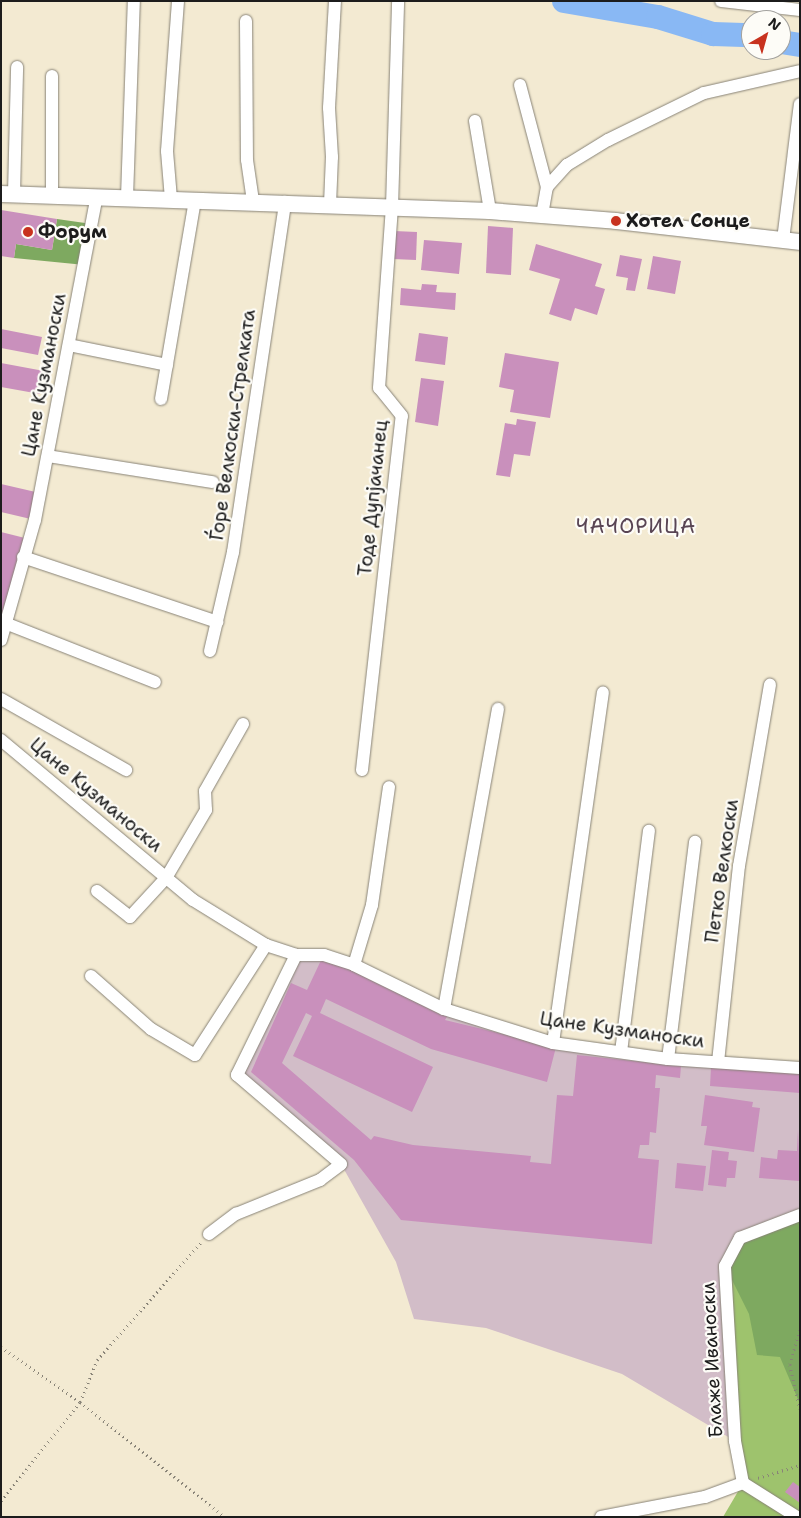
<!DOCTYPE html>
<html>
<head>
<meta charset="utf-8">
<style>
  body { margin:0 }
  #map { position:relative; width:801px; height:1518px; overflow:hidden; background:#f3ead2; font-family:"Shantell Sans",sans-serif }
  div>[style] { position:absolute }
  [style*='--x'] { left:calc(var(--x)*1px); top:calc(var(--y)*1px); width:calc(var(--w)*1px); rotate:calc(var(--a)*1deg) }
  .industrial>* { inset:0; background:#d2bdc8 }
  .green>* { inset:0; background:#9ec36d }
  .forest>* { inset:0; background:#7ea960 }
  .river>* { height:24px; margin:-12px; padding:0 12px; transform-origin:12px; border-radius:12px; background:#89b8f4 }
  .building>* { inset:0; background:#c990bc }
  .path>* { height:2.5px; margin-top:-1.25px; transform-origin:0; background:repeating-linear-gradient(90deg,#888377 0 1px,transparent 0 5px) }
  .roads { filter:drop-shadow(0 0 1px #888377) drop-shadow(0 0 1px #888377) }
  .minor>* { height:12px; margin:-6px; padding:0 6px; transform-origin:6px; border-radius:6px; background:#fff }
  .tertiary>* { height:16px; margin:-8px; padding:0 8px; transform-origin:8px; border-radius:8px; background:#fff }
  .dots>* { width:14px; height:14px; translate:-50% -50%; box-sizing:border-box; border:2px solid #fdfcf7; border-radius:50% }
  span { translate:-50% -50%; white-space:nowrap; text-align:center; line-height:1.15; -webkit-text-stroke:4.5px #fdfcf7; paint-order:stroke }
  .poi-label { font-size:19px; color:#1c1c1c; font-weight:700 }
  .left { translate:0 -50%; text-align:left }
  .street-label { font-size:19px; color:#1c1c1c }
  .quarter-label { font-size:21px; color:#594554; letter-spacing:1px }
  .frame { position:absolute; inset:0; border:2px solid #1c1c1c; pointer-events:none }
  .north { position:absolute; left:741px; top:10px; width:50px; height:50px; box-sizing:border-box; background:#fdfcf7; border:1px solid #a3a29f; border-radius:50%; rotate:38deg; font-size:14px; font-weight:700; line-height:20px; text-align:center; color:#1c1c1c }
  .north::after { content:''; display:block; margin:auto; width:18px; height:22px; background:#c8321e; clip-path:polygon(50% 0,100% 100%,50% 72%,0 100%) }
</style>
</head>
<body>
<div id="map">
  <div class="industrial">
    <i style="clip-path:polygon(296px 955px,324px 955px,444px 1009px,553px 1043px,800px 1068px,800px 1215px,735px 1441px,622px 1374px,486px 1328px,414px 1319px,396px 1262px,341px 1164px,237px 1075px)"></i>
  </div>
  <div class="green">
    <i style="clip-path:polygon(800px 1215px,800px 1517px,723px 1517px,743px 1483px,725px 1266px)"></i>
  </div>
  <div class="forest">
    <i style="clip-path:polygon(57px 219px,92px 224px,85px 265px,14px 258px,16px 244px,52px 250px)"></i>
    <i style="clip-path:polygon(800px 1215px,800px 1404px,780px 1357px,757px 1355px,749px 1314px,725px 1266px,740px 1238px)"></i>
  </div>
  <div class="river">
    <i style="--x:564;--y:1;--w:95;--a:9.7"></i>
    <i style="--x:658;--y:17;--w:58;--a:17.2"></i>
    <i style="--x:713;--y:34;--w:38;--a:2"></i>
    <i style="--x:781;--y:42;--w:19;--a:9"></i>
  </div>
  <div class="building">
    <i style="clip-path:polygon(1px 210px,57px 219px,52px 250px,16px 244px,14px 258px,1px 256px)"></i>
    <i style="clip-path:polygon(488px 226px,513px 228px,511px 275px,486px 273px)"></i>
    <i style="clip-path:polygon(394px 231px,417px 232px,416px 260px,393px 259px)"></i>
    <i style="clip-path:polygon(424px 240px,462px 243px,459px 274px,421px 270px)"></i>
    <i style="clip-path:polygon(536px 244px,602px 264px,595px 286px,605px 289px,597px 315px,575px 308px,571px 321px,549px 314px,560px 279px,529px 270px)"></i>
    <i style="clip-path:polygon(620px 255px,642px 259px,635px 291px,626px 290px,628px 278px,616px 276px)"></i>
    <i style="clip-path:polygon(653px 256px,681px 261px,675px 294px,647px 289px)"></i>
    <i style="clip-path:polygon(422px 284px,437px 285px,436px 292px,456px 293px,455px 310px,400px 305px,401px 288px,421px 290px)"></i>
    <i style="clip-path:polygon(1px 329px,42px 337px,38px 355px,1px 348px)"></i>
    <i style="clip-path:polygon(419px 333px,448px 337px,445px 365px,415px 361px)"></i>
    <i style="clip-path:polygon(505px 353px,559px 362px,550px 418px,510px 412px,514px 390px,499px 387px)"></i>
    <i style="clip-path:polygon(1px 363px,44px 371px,40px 394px,1px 387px)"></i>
    <i style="clip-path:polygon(421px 378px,444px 381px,438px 426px,415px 422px)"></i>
    <i style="clip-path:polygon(517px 419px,536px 422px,530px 456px,514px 454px,510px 477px,496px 475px,505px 423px,516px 425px)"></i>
    <i style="clip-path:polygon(1px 484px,40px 493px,35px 520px,1px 512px)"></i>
    <i style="clip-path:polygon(1px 532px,29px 539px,1px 637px)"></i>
    <i style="clip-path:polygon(323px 956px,448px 1015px,445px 1020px,556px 1047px,547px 1082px,431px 1049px,326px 999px,320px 1013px,433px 1067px,412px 1112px,293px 1056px,312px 1016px,306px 1013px,282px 1063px,371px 1140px,374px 1136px,413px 1145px,531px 1156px,530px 1162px,551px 1164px,557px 1095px,573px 1096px,577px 1055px,681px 1066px,680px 1078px,656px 1075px,655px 1088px,660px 1088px,656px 1133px,650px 1132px,649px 1145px,640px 1145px,638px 1158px,659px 1160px,652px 1244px,401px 1220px,354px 1160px,251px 1072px,291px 983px,307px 990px)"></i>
    <i style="clip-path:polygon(711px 1067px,800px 1073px,800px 1093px,710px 1086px)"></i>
    <i style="clip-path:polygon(705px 1095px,753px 1102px,752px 1107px,760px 1108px,754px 1152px,704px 1145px,707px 1126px,701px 1126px)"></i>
    <i style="clip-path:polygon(798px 1129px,800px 1181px,759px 1178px,761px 1157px,777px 1159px,778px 1150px,797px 1151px)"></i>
    <i style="clip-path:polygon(712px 1150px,729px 1152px,728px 1160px,737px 1161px,735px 1178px,727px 1178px,726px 1187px,708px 1185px)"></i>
    <i style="clip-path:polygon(677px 1163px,706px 1166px,703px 1191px,675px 1188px)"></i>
    <i style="clip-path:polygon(793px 1482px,800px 1487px,800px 1503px,785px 1492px)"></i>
  </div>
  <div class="path">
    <i style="--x:800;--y:1330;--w:36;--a:106"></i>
    <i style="--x:790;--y:1365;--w:45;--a:77.2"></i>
    <i style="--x:1;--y:1347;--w:96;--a:34.8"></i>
    <i style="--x:80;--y:1402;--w:185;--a:38.4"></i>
    <i style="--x:758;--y:1478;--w:44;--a:-17.2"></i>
    <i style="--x:1;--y:1501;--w:127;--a:-51.4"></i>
    <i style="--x:80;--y:1402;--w:45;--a:-68"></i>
    <i style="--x:97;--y:1360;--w:157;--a:-48.6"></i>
  </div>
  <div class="roads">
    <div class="minor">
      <i style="--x:721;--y:1;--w:80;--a:6.5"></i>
      <i style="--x:246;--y:21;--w:139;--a:89.6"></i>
      <i style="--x:247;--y:160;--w:41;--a:81.7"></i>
      <i style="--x:520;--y:85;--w:106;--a:75.2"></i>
      <i style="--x:475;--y:121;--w:91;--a:80.5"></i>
      <i style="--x:14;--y:194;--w:127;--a:-88.6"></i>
      <i style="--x:52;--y:196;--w:120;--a:-90"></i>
      <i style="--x:127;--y:197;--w:196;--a:-88"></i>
      <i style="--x:171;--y:199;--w:48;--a:-94.8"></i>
      <i style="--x:167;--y:151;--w:150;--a:-85.8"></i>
      <i style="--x:330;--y:204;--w:47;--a:-87.6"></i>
      <i style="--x:332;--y:157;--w:49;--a:-93.5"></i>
      <i style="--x:329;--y:108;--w:107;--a:-86.8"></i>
      <i style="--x:542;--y:215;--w:28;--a:-80"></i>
      <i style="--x:547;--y:187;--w:30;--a:-48"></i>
      <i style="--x:567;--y:165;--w:48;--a:-31.4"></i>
      <i style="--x:608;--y:140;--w:107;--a:-26.1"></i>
      <i style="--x:704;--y:93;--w:98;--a:-12.9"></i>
      <i style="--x:783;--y:240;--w:137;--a:-82.9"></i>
      <i style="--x:69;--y:345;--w:100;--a:11.5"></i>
      <i style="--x:161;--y:399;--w:202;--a:-80.3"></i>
      <i style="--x:48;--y:456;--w:167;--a:9"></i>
      <i style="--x:23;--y:557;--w:205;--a:18.5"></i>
      <i style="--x:5;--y:623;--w:161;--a:21.5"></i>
      <i style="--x:1;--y:640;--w:125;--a:-74.2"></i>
      <i style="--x:35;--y:520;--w:327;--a:-79.2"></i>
      <i style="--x:210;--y:651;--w:102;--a:-76.9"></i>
      <i style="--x:233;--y:552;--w:354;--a:-81.5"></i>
      <i style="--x:1;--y:699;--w:144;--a:29.6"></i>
      <i style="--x:1;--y:740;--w:250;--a:39.8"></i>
      <i style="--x:193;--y:900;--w:86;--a:31.7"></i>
      <i style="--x:266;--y:945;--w:32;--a:18"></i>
      <i style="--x:296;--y:955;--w:28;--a:0"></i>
      <i style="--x:324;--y:955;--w:32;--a:18"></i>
      <i style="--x:354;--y:965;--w:100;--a:26.1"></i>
      <i style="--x:444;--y:1009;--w:114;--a:17.3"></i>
      <i style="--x:553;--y:1043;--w:116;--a:7.9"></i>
      <i style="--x:668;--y:1059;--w:132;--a:3.9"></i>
      <i style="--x:362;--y:770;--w:356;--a:-83.6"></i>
      <i style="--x:402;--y:416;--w:36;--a:-129"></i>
      <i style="--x:379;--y:388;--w:181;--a:-85.9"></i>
      <i style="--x:392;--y:207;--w:206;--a:-88.3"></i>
      <i style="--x:97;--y:891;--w:42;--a:38.2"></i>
      <i style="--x:130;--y:917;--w:53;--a:-47.3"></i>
      <i style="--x:166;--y:878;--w:79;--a:-59.5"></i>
      <i style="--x:206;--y:810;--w:19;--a:-93"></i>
      <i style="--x:205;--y:791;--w:77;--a:-60.4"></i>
      <i style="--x:354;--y:965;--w:63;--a:-73.3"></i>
      <i style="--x:372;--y:905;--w:119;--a:-81.8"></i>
      <i style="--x:91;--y:976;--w:80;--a:41.5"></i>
      <i style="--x:151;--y:1029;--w:51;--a:30.6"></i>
      <i style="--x:195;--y:1055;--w:131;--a:-57.2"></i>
      <i style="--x:444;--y:1009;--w:305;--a:-79.8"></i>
      <i style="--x:553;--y:1043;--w:354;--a:-81.9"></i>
      <i style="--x:621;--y:1052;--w:223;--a:-82.8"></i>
      <i style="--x:668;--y:1059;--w:219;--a:-82.9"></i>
      <i style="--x:718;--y:1062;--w:197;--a:-83.9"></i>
      <i style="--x:739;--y:866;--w:184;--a:-80.3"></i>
      <i style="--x:209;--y:1234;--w:34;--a:-37"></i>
      <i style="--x:236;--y:1214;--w:91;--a:-22"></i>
      <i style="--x:320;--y:1180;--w:26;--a:-37"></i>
      <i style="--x:341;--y:1164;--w:137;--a:-139.4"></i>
      <i style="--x:237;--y:1075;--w:134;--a:-63.8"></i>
      <i style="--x:601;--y:1517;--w:106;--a:-10.9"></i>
      <i style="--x:705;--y:1497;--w:40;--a:-20.2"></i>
      <i style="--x:797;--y:1517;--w:64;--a:-147.8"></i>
      <i style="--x:743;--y:1483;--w:43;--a:-100.8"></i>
      <i style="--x:735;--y:1441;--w:175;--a:-93.3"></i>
      <i style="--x:725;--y:1266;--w:32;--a:-62"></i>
      <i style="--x:740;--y:1238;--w:64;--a:-21"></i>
    </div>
    <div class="tertiary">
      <i style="--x:1;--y:194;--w:489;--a:2"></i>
      <i style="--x:490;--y:211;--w:126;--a:4.5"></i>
      <i style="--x:616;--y:221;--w:185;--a:6.5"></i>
    </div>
  </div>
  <div class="dots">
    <i style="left:616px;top:221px;background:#c8321e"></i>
    <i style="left:28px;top:232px;background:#c8321e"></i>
  </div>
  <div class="poi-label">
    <span class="left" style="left:626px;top:221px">Хотел Сонце</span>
    <span class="left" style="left:38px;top:232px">Форум</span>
  </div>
  <div class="street-label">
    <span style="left:44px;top:375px;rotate:-79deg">Цане Кузманоски</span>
    <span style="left:233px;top:425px;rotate:-82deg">Ѓоре Велкоски-Стрелката</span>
    <span style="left:373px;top:498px;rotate:-84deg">Тоде Дупјачанец</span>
    <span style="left:96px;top:795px;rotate:40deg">Цане Кузманоски</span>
    <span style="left:722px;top:871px;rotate:-82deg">Петко Велкоски</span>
    <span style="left:622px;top:1030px;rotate:8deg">Цане Кузманоски</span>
    <span style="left:712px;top:1360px;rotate:-93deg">Блаже Иваноски</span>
  </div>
  <div class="quarter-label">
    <span style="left:636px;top:526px">ЧАЧОРИЦА</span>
  </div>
  <div class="frame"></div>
  <div class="north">N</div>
</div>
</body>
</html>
